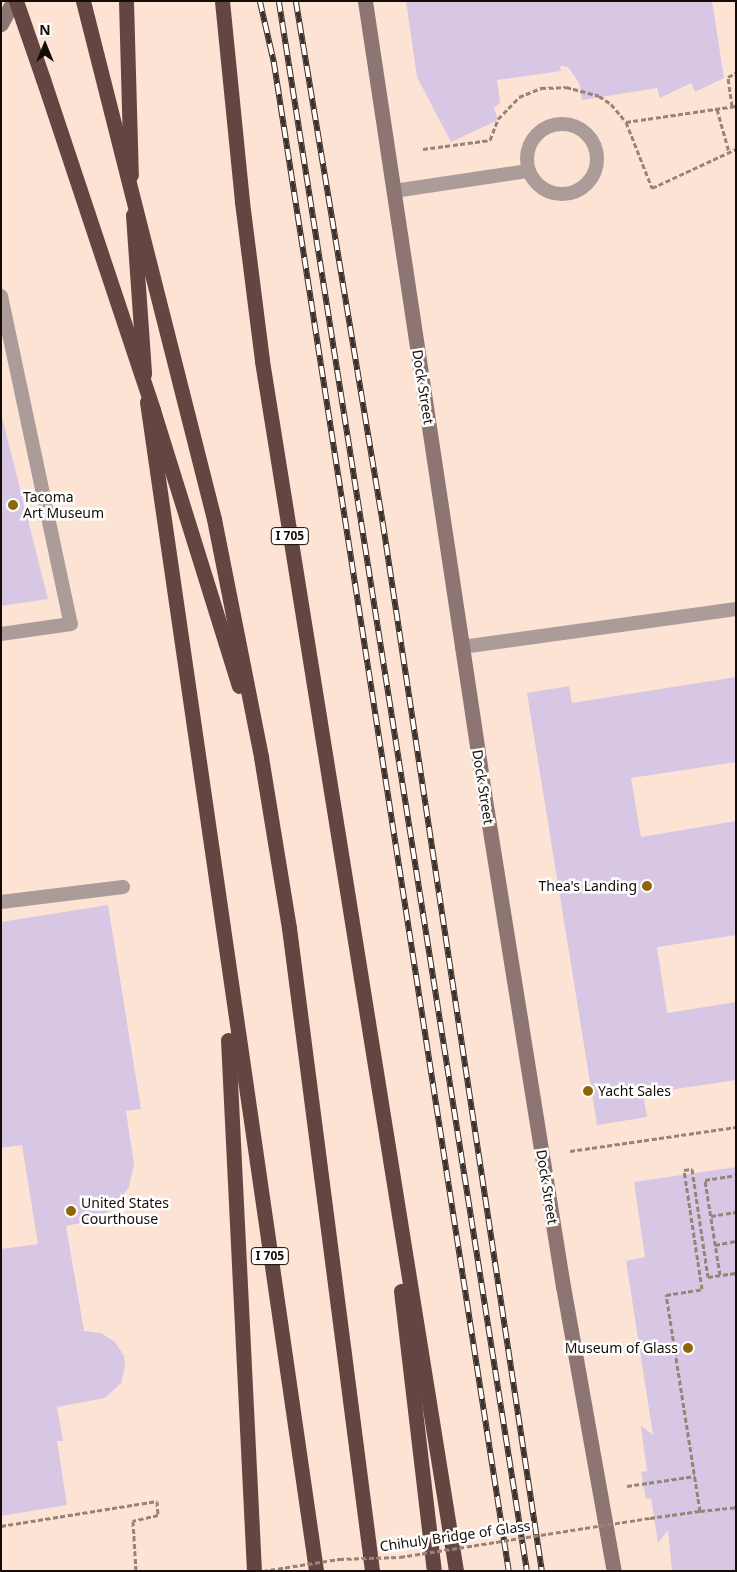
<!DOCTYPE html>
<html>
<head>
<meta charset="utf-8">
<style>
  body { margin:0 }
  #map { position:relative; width:737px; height:1572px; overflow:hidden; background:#fce3d3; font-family:"Noto Sans",sans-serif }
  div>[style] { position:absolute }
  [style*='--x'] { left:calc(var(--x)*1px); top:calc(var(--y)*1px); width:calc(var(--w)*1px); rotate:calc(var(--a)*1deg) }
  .building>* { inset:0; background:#d7c7e5 }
  .path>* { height:3px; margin-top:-1.5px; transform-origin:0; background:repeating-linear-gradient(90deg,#968478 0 5px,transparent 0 7.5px) }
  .lane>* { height:14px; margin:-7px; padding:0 7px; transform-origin:7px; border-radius:7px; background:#ab9b99 }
  .lane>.ring { margin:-7px; padding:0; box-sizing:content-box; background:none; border:14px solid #ab9b99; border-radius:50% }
  .secondary>* { height:15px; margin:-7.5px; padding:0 7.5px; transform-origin:7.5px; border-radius:7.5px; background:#8d7574 }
  .highway>* { height:15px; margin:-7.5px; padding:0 7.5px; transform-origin:7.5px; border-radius:7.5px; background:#644542 }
  .rail>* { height:5.5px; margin-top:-2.75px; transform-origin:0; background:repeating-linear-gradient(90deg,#fff 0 11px,#3e3129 0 22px); box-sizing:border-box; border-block:1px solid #3e3129 }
  .path-bridge>* { height:3px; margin-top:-1.5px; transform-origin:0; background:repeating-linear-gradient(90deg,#968478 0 5px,transparent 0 7.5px) }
  .highway-bridge>* { height:15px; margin:-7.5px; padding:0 7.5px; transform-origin:7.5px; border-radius:7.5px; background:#644542 }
  .dots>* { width:14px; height:14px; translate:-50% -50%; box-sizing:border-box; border:2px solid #fff; border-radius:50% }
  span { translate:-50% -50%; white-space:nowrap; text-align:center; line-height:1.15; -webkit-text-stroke:5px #fff; paint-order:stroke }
  .shield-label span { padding:1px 4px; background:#fff; border:1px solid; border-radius:4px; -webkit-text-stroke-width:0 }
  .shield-label { font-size:12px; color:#160c06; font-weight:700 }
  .street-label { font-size:14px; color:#160c06 }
  .poi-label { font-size:14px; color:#160c06 }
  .left { translate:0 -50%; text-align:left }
  .right { translate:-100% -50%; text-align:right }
  .frame { position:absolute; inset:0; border:2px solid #160c06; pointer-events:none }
  .north { position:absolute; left:20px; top:20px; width:50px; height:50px; -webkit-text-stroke:4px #fff; paint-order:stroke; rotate:0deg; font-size:14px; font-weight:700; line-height:20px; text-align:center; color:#160c06 }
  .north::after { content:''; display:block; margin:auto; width:18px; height:22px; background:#160c06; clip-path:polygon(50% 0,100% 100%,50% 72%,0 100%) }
</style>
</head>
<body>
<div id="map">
  <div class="building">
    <i style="clip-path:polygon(406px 1px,712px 1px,724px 78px,695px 92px,691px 83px,660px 98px,657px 88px,582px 100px,579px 83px,568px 67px,560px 66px,561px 71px,497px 80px,500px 103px,494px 108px,498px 120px,451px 142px,417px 77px)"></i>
    <i style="clip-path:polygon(1px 413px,48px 599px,1px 606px)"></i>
    <i style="clip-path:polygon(736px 677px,736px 762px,631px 778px,641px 837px,736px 821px,736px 935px,657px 947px,667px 1013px,736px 1002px,736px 1080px,643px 1094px,647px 1117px,597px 1125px,527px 693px,569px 686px,572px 703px)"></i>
    <i style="clip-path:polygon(108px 905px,141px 1109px,126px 1111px,134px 1164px,129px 1187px,115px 1207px,95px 1220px,66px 1226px,84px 1331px,101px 1333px,115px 1342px,124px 1356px,125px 1367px,121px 1383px,105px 1398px,57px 1407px,63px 1441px,57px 1441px,67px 1505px,1px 1516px,1px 1249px,38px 1244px,22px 1145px,1px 1148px,1px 922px)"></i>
    <i style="clip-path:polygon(736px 1167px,736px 1571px,672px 1571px,668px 1530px,658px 1543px,651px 1498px,646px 1499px,641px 1472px,647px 1471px,641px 1426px,653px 1435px,626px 1261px,645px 1257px,634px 1182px)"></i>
  </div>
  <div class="path">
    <i style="--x:732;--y:106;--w:29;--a:-98"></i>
    <i style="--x:728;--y:77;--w:9;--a:-27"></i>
    <i style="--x:717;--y:109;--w:45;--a:74.4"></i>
    <i style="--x:626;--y:122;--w:111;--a:-8.3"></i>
    <i style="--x:423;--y:149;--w:68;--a:-7.7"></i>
    <i style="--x:490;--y:140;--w:22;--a:-69"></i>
    <i style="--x:498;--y:119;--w:30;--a:-46"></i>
    <i style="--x:519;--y:97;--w:24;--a:-22"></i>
    <i style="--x:541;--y:88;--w:25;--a:-2"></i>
    <i style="--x:566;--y:87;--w:34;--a:15"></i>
    <i style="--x:599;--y:96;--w:14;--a:34"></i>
    <i style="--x:611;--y:104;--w:23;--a:50"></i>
    <i style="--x:626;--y:122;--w:71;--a:68.5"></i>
    <i style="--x:652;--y:188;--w:93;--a:-24.9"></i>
    <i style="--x:570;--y:1151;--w:168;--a:-8.2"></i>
    <i style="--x:711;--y:1216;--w:25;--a:-9"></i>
    <i style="--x:715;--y:1245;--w:21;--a:-11"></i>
    <i style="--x:720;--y:1275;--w:96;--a:-99"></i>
    <i style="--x:705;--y:1180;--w:31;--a:-9"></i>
    <i style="--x:627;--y:1486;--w:69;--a:-8.4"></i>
    <i style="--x:700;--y:1511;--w:36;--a:-6"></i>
    <i style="--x:650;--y:1518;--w:50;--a:-8"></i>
    <i style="--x:700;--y:1511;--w:219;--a:-98.9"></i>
    <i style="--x:666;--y:1295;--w:36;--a:-9"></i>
    <i style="--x:702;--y:1289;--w:120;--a:-98.6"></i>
    <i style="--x:684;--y:1170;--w:8;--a:-7"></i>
    <i style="--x:692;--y:1169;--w:109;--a:81.6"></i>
    <i style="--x:708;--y:1277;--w:28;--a:-8"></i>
    <i style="--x:1;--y:1526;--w:158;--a:-9.1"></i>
    <i style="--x:157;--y:1501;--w:14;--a:86"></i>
    <i style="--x:158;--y:1515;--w:26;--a:167"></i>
    <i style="--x:133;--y:1521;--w:50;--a:86.6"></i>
  </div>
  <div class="lane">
    <i class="ring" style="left:527px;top:124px;width:56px;height:56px"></i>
    <i style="--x:394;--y:191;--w:135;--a:-8.5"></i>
    <i style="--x:1;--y:296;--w:335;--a:78"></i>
    <i style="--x:71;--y:624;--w:71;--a:171.9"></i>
    <i style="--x:462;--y:647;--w:277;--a:-7.9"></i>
    <i style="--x:1;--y:902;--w:123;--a:-7"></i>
  </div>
  <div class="secondary">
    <i style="--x:365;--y:1;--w:820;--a:81.45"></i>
    <i style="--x:487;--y:812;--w:480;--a:80.9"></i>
    <i style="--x:563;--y:1286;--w:290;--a:79.9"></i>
    <i style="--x:1;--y:24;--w:26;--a:-62"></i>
  </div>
  <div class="highway">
    <i style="--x:16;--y:1;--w:83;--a:70.9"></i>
    <i style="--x:126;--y:1;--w:174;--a:88.4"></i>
    <i style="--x:222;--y:1;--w:202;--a:84.3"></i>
    <i style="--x:242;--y:202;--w:160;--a:82.8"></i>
    <i style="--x:262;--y:361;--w:1225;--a:80.89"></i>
    <i style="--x:133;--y:215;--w:159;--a:86"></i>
    <i style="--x:147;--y:402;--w:1181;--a:81.77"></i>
    <i style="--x:261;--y:757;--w:173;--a:80.7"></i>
    <i style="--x:289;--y:928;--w:648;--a:82.64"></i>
    <i style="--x:228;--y:1040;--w:532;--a:87.2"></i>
    <i style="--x:401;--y:1291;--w:282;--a:83.3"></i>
  </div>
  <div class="rail">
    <i style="--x:260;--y:1;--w:63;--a:77.1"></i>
    <i style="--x:274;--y:62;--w:1527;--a:81.15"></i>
    <i style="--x:279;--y:1;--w:1589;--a:81.02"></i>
    <i style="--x:296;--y:1;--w:529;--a:80.54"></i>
    <i style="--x:383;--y:523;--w:1060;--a:81.37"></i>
  </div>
  <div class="path-bridge">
    <i style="--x:263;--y:1571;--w:77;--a:-9"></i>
    <i style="--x:339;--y:1559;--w:61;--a:-1.9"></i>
    <i style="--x:400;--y:1557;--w:253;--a:-8.9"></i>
  </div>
  <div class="highway-bridge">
    <i style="--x:83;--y:1;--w:534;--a:75.81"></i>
    <i style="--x:214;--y:519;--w:243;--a:78.8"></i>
    <i style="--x:43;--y:79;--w:349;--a:71.6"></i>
    <i style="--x:153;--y:410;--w:289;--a:72.7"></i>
  </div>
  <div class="dots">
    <i style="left:13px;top:505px;background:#8e660a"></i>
    <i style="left:647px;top:886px;background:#8e660a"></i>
    <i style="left:588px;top:1091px;background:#8e660a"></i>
    <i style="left:71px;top:1211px;background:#8e660a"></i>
    <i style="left:688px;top:1348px;background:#8e660a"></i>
  </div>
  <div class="shield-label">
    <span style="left:290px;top:536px">I 705</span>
    <span style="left:270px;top:1256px">I 705</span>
  </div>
  <div class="street-label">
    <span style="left:423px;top:387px;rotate:81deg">Dock Street</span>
    <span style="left:483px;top:787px;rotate:81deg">Dock Street</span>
    <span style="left:547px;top:1187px;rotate:81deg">Dock Street</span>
    <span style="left:455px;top:1536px;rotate:-8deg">Chihuly Bridge of Glass</span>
  </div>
  <div class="poi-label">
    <span class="left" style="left:23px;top:505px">Tacoma<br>Art Museum</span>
    <span class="right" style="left:637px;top:886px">Thea's Landing</span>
    <span class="left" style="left:598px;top:1091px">Yacht Sales</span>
    <span class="left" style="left:81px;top:1211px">United States<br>Courthouse</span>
    <span class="right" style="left:678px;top:1348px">Museum of Glass</span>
  </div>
  <div class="frame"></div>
  <div class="north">N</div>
</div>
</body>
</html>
